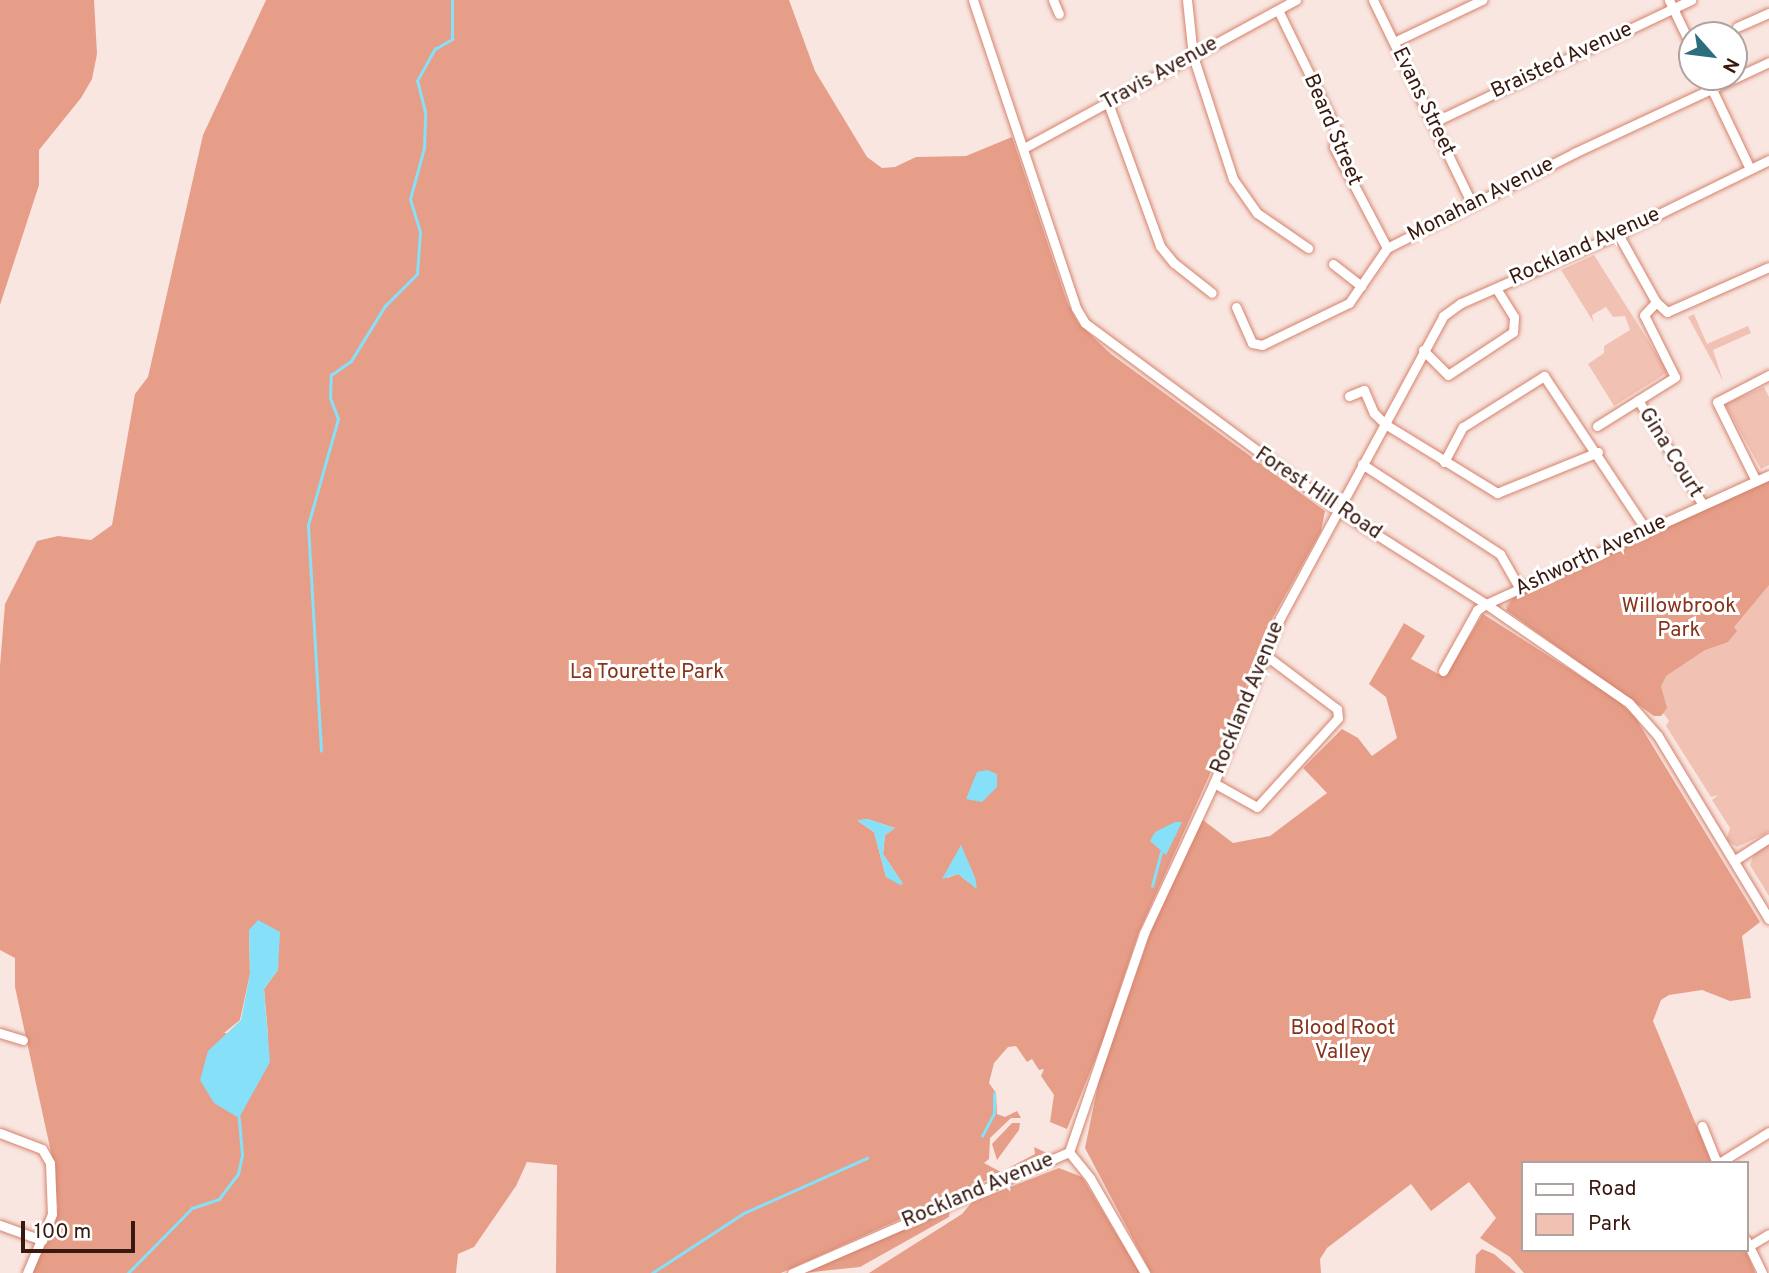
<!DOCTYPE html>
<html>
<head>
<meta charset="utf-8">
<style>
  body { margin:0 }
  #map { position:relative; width:1769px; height:1273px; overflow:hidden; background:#f9e6e1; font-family:Overpass,sans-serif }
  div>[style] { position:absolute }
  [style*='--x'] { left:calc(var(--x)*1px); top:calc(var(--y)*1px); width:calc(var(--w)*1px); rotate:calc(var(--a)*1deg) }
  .green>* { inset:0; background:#f1c1b4 }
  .forest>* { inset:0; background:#e69e89 }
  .water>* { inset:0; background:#86e0f7 }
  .stream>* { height:2.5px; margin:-1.25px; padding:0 1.25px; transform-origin:1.25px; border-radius:1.25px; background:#86e0f7 }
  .roads { filter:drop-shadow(0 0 2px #d5836c) drop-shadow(0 0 2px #d5836c) }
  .minor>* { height:9px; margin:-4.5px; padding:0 4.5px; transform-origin:4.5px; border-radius:4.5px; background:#fff }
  span { translate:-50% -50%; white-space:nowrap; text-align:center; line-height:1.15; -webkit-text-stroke:6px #fff; paint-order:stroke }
  .street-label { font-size:21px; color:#38180f }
  .park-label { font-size:21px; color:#87331b }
  .legend { position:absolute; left:1521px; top:1161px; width:228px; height:91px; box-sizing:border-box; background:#fff; border:2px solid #afa39f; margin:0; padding:9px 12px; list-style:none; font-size:21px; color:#38180f }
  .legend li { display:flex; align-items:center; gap:14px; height:35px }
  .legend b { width:35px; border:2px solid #afa39f }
  .north { position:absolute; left:1678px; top:21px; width:70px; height:70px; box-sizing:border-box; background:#fff; border:2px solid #afa39f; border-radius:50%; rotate:118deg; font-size:19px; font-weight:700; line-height:28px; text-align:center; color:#38180f }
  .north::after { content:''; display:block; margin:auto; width:24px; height:32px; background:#2b6f7f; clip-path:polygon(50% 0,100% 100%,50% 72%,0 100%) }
  .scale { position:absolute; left:21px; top:1221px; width:114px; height:32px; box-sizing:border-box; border:4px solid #38180f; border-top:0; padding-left:9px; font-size:21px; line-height:24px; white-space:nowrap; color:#38180f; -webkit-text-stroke:5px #fff; paint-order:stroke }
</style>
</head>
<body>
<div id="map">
  <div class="green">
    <i style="clip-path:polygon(1594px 255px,1668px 372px,1614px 406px,1588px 364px,1604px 353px,1604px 346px,1630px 330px,1625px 316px,1613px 317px,1606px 307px,1592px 315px,1594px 323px,1561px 270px)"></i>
    <i style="clip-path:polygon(1694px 314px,1707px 344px,1748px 326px,1751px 333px,1713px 350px,1723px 381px,1688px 317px)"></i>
    <i style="clip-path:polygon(1764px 387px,1769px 397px,1769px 465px,1761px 469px,1725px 404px)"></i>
    <i style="clip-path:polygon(1769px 480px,1769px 832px,1737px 847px,1726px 840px,1730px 828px,1712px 800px,1718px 795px,1711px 797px,1666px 726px,1669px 721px,1664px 714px,1654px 716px,1505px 607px,1509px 599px)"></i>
    <i style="clip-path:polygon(1769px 843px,1769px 896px,1750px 865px,1754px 854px)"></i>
  </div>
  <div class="forest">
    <i style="clip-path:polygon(0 0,94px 0,97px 54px,92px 79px,81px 98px,39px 150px,39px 185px,0 305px)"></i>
    <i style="clip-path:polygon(evenodd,266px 0,789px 0,815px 71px,867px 157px,882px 168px,895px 167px,916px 157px,966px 156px,1012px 137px,1067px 302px,1078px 323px,1111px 354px,1325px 511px,1321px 531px,1273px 617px,1223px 745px,1138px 934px,1103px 1040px,1067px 1129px,1050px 1122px,1054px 1095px,1041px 1076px,1044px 1069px,1039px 1070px,1032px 1059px,1027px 1062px,1016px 1046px,1008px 1047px,994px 1063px,989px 1083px,996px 1093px,997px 1114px,1005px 1117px,1017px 1111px,1021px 1118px,1011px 1118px,990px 1138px,989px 1159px,984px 1163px,1001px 1172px,1035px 1154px,1034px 1147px,1047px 1153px,781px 1273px,556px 1273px,557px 1165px,527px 1162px,516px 1186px,474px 1247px,458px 1254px,456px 1273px,32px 1273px,55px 1224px,58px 1207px,52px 1157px,15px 987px,15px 958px,0 950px,0 666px,5px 604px,37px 541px,58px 536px,91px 540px,112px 525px,135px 394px,148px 377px,203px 135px,266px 0,867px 819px,895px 828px,885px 835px,883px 854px,903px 884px,886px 877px,874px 832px,858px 821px,867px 819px,266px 0,961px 846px,975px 878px,976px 888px,958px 874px,947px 878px,961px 846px,266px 0,249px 930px,278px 970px,264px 989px,268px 1035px,224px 1033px,240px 1020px,250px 974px,249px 930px)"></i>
    <i style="clip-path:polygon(1769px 480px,1769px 585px,1734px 627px,1737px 631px,1728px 642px,1705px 650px,1666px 676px,1661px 686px,1667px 708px,1661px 716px,1654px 716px,1506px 610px,1514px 596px)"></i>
    <i style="clip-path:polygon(1483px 614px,1616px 699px,1635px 717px,1760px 922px,1742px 936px,1751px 998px,1730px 1001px,1702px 990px,1669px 995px,1661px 1000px,1653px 1021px,1712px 1163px,1522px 1163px,1522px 1250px,1746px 1250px,1755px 1273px,1524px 1273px,1510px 1257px,1480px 1238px,1496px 1218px,1469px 1182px,1431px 1211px,1411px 1184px,1327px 1248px,1320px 1259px,1321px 1273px,1151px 1273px,1085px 1148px,1099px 1080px,1157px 914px,1203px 820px,1233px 843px,1270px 836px,1327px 793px,1303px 768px,1342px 729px,1358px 738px,1372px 756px,1397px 738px,1386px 697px,1369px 684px,1404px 623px,1425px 636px,1411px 659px,1444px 677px)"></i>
    <i style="clip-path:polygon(1012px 1123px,1020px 1123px,1019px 1130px,997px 1160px,992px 1144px)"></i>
    <i style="clip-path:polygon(1059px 1168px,1082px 1177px,1140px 1273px,869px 1273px,962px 1214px,972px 1202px)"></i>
    <i style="clip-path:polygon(950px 1210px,949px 1217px,860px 1267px,802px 1273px)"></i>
    <i style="clip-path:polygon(1482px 1249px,1494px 1254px,1516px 1273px,1475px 1273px,1476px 1255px)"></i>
  </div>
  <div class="water">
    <i style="clip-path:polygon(987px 770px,997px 774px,997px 787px,982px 802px,966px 799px,977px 772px)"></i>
    <i style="clip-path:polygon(867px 819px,895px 828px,885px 835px,883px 854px,903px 884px,900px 885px,886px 877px,874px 832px,857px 820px)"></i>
    <i style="clip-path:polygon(1175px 822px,1182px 822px,1166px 855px,1150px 841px,1155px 832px)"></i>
    <i style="clip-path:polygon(961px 845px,975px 878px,977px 889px,958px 874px,942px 879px)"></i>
    <i style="clip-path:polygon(258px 920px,280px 932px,278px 970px,264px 989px,270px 1062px,239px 1118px,214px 1103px,200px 1080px,208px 1051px,241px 1020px,250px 974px,249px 930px)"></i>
  </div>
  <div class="stream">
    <i style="--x:321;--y:751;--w:226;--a:-93.3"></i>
    <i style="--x:308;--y:525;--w:110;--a:-74.2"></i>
    <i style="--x:338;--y:419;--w:22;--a:-111"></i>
    <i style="--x:330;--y:398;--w:23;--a:-88"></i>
    <i style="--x:331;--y:375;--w:24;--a:-35"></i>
    <i style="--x:351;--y:361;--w:65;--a:-58.3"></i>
    <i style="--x:385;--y:306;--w:45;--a:-45"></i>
    <i style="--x:417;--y:274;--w:42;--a:-85.9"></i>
    <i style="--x:420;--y:232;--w:34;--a:-107"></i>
    <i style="--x:410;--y:199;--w:53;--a:-74.6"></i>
    <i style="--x:424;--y:148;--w:36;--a:-88"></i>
    <i style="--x:425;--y:112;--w:32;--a:-104"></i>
    <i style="--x:417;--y:81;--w:37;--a:-61"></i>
    <i style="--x:435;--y:49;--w:20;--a:-30"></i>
    <i style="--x:452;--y:39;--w:39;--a:-90"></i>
    <i style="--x:1152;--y:886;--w:35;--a:-75"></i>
    <i style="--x:982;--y:1136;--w:26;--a:-62"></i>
    <i style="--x:994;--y:1113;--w:19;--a:-90"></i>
    <i style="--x:128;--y:1273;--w:91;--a:-45.4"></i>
    <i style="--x:192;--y:1208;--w:28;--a:-18"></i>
    <i style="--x:219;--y:1199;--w:31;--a:-53"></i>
    <i style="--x:238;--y:1174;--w:19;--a:-78"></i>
    <i style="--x:242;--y:1155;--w:37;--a:-95"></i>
    <i style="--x:652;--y:1273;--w:110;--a:-33.1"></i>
    <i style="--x:744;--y:1213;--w:135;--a:-24.1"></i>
  </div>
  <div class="roads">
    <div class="minor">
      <i style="--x:973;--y:0;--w:325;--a:71.5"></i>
      <i style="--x:1076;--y:308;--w:17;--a:59"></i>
      <i style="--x:1085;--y:323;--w:315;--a:36.5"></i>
      <i style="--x:1338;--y:510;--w:175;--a:32.4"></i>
      <i style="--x:1486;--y:604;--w:174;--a:34.7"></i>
      <i style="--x:1629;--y:703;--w:44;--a:48.7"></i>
      <i style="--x:1658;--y:736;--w:214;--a:58.8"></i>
      <i style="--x:1053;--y:0;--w:15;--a:67"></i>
      <i style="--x:1187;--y:0;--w:56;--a:83.9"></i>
      <i style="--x:1193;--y:56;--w:129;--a:72"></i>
      <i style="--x:1233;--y:179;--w:42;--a:54.8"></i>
      <i style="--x:1257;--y:213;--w:62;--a:34.5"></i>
      <i style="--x:1373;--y:0;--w:227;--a:64.1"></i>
      <i style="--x:1669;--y:0;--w:53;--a:64.4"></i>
      <i style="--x:1278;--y:10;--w:132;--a:64"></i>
      <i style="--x:1336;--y:129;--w:18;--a:96"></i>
      <i style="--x:1334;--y:147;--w:114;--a:62.3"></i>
      <i style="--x:1737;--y:27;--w:35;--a:-24"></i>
      <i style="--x:1394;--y:42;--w:98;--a:-25.5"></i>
      <i style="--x:1706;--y:77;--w:102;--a:64.4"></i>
      <i style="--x:1108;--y:103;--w:152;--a:70"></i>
      <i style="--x:1160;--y:246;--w:22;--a:51"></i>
      <i style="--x:1174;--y:263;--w:48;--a:38.3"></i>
      <i style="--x:1432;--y:123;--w:287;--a:-25.4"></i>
      <i style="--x:1024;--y:148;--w:310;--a:-28.6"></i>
      <i style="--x:1618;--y:234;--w:78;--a:60.8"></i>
      <i style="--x:1656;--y:302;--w:15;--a:42"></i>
      <i style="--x:1667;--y:312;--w:111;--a:-23.8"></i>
      <i style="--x:1333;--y:264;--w:36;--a:38"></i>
      <i style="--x:1236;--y:307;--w:39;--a:66"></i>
      <i style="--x:1252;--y:343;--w:10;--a:11"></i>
      <i style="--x:1262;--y:345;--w:97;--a:-25.8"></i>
      <i style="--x:1349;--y:303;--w:67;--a:-55.4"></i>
      <i style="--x:1387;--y:248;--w:210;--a:-26.9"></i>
      <i style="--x:1574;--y:153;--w:215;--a:-25"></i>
      <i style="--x:1423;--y:350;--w:35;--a:45"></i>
      <i style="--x:1448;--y:375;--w:78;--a:-33.5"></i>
      <i style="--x:1513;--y:332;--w:15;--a:-86"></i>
      <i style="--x:1514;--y:317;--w:34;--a:-122"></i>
      <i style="--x:1349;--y:396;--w:16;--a:-22"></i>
      <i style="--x:1364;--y:390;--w:25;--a:67"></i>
      <i style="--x:1374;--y:413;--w:16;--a:45"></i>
      <i style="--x:1385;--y:424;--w:132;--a:31.6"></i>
      <i style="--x:1497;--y:493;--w:109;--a:-22.1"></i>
      <i style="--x:1638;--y:400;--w:123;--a:58.2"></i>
      <i style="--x:1597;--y:426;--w:92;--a:-32.1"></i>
      <i style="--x:1675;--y:377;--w:69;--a:-116.6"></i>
      <i style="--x:1644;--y:315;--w:18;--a:-47"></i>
      <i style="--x:1444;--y:462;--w:40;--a:-62"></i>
      <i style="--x:1463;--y:427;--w:96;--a:-32.2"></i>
      <i style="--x:1544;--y:376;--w:186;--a:56.4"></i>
      <i style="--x:1362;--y:464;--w:165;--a:33.1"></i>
      <i style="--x:1500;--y:554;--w:40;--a:60.3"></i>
      <i style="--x:1756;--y:481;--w:88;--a:-116.3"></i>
      <i style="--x:1717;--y:402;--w:59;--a:-27.4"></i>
      <i style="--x:1443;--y:671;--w:70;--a:-60.9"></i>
      <i style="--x:1477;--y:610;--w:11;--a:-34"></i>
      <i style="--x:1486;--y:604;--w:311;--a:-24.5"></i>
      <i style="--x:1214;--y:783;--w:49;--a:29.2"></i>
      <i style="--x:1257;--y:807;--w:120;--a:-47.7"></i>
      <i style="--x:1338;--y:718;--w:9;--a:-96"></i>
      <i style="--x:1337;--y:709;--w:90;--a:-143.1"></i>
      <i style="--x:1735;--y:860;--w:40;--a:-32.9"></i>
      <i style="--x:0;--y:1033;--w:24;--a:17"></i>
      <i style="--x:1702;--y:1126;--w:40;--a:68"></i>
      <i style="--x:0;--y:1133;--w:45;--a:20.9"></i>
      <i style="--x:42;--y:1149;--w:16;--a:60"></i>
      <i style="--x:50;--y:1163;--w:51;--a:87.8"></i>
      <i style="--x:52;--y:1214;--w:64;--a:113"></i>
      <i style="--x:1069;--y:1152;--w:33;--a:51"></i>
      <i style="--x:1090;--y:1178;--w:110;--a:59.9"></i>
      <i style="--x:1719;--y:1163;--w:59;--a:-31.8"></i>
      <i style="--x:0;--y:1225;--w:45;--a:19.7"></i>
      <i style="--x:1746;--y:1240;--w:37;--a:64"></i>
      <i style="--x:1749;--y:1246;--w:23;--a:-31"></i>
      <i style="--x:792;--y:1273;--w:302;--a:-23.6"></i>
      <i style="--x:1069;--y:1152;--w:231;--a:-71.1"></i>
      <i style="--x:1144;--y:933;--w:166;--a:-65"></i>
      <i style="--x:1214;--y:783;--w:178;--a:-68.2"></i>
      <i style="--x:1280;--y:618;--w:343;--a:-61.6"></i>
      <i style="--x:1443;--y:316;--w:22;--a:-36"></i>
      <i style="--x:1461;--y:303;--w:171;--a:-23.7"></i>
      <i style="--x:1618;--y:234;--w:168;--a:-26.1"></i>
    </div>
  </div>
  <div class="street-label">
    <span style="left:1562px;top:61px;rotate:-25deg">Braisted Avenue</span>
    <span style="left:1160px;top:74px;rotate:-29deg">Travis Avenue</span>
    <span style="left:1423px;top:102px;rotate:64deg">Evans Street</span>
    <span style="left:1332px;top:130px;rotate:67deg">Beard Street</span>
    <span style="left:1481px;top:200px;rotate:-27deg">Monahan Avenue</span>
    <span style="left:1585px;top:247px;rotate:-24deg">Rockland Avenue</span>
    <span style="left:1670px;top:453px;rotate:58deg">Gina Court</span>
    <span style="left:1318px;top:494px;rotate:34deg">Forest Hill Road</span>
    <span style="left:1591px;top:556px;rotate:-25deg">Ashworth Avenue</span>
    <span style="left:1248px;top:698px;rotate:-68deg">Rockland Avenue</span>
    <span style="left:978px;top:1191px;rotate:-23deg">Rockland Avenue</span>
  </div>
  <div class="park-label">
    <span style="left:1679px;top:619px">Willowbrook<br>Park</span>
    <span style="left:647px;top:673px">La Tourette Park</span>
    <span style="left:1343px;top:1041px">Blood Root<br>Valley</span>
  </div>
  <ul class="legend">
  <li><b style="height:9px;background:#fff"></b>Road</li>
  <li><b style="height:19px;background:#f1c1b4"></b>Park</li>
  </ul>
  <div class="north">N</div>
  <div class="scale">100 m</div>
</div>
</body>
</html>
